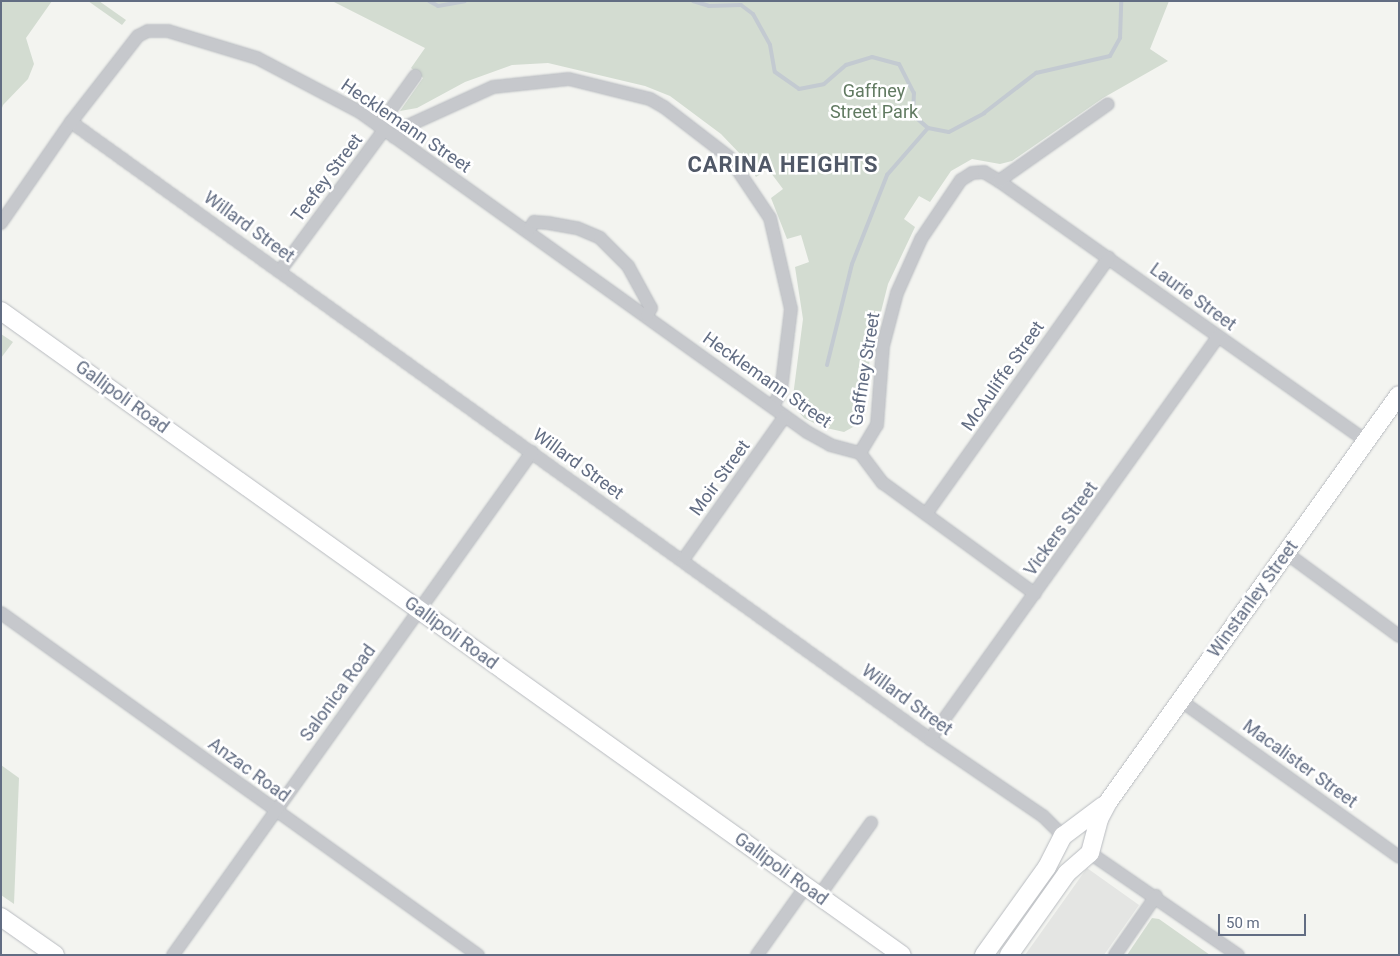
<!DOCTYPE html>
<html>
<head>
<meta charset="utf-8">
<style>
  body { margin:0 }
  #map { position:relative; width:1400px; height:956px; overflow:hidden; background:#f3f4f0; font-family:Roboto,sans-serif }
  div>[style] { position:absolute }
  [style*='--x'] { left:calc(var(--x)*1px); top:calc(var(--y)*1px); width:calc(var(--w)*1px); rotate:calc(var(--a)*1deg) }
  .built>* { inset:0; background:#e4e5e3 }
  .green>* { inset:0; background:#d3dcd1 }
  .stream>* { height:4px; margin:-2px; padding:0 2px; transform-origin:2px; border-radius:2px; background:#c3cad1 }
  .roads { filter:drop-shadow(0 0 1px #b8bbc0) drop-shadow(0 0 1px #b8bbc0) }
  .street>* { height:12px; margin:-6px; padding:0 6px; transform-origin:6px; border-radius:6px; background:#c6c8cc }
  .secondary>* { height:18px; margin:-9px; padding:0 9px; transform-origin:9px; border-radius:9px; background:#fff }
  span { translate:-50% -50%; white-space:nowrap; text-align:center; line-height:1.15; -webkit-text-stroke:5px #fff; paint-order:stroke }
  .park-label { font-size:18px; color:#617a61 }
  .street-label { font-size:18px; color:#626d83 }
  .district-label { font-size:22px; color:#505867; font-weight:700; letter-spacing:1px }
  .frame { position:absolute; inset:0; border:2px solid #626d83; pointer-events:none }
  .scale { position:absolute; left:1218px; top:914px; width:88px; height:22px; box-sizing:border-box; border:2px solid #626d83; border-top:0; padding-left:6px; font-size:15px; line-height:18px; white-space:nowrap; color:#626d83; -webkit-text-stroke:4px #fff; paint-order:stroke }
</style>
</head>
<body>
<div id="map">
  <div class="built">
    <i style="clip-path:polygon(1087px 868px,1139px 905px,1104px 955px,1025px 955px)"></i>
  </div>
  <div class="green">
    <i style="clip-path:polygon(1px 1px,52px 1px,26px 38px,34px 64px,28px 79px,3px 105px,1px 111px)"></i>
    <i style="clip-path:polygon(88px 1px,99px 1px,126px 20px,122px 25px)"></i>
    <i style="clip-path:polygon(332px 1px,1169px 1px,1150px 49px,1168px 61px,1103px 98px,1012px 161px,1000px 164px,972px 159px,951px 171px,930px 202px,919px 196px,904px 219px,915px 227px,888px 284px,870px 355px,864px 421px,844px 432px,822px 427px,804px 418px,792px 404px,803px 319px,795px 267px,809px 262px,801px 235px,787px 239px,771px 198px,783px 189px,768px 169px,756px 177px,743px 157px,721px 134px,670px 96px,645px 86px,548px 63px,512px 65px,465px 82px,417px 108px,400px 111px,423px 78px,411px 68px,425px 48px)"></i>
    <i style="clip-path:polygon(1px 334px,13px 342px,1px 358px)"></i>
    <i style="clip-path:polygon(1px 765px,19px 778px,14px 904px,1px 895px)"></i>
    <i style="clip-path:polygon(1152px 918px,1159px 919px,1210px 955px,1127px 955px)"></i>
  </div>
  <div class="stream">
    <i style="--x:429;--y:1;--w:10;--a:29"></i>
    <i style="--x:438;--y:6;--w:27;--a:-10"></i>
    <i style="--x:693;--y:1;--w:17;--a:17"></i>
    <i style="--x:709;--y:6;--w:32;--a:-2"></i>
    <i style="--x:741;--y:5;--w:15;--a:37"></i>
    <i style="--x:753;--y:14;--w:35;--a:61"></i>
    <i style="--x:770;--y:45;--w:27;--a:80"></i>
    <i style="--x:775;--y:72;--w:29;--a:35"></i>
    <i style="--x:799;--y:89;--w:25;--a:-11"></i>
    <i style="--x:824;--y:84;--w:29;--a:-41"></i>
    <i style="--x:846;--y:65;--w:27;--a:-17"></i>
    <i style="--x:872;--y:57;--w:28;--a:15"></i>
    <i style="--x:899;--y:64;--w:33;--a:63"></i>
    <i style="--x:914;--y:93;--w:22;--a:93"></i>
    <i style="--x:913;--y:115;--w:20;--a:41"></i>
    <i style="--x:928;--y:128;--w:21;--a:11"></i>
    <i style="--x:949;--y:132;--w:40;--a:-28"></i>
    <i style="--x:984;--y:113;--w:66;--a:-37.6"></i>
    <i style="--x:1036;--y:73;--w:76;--a:-12.9"></i>
    <i style="--x:1110;--y:56;--w:21;--a:-61"></i>
    <i style="--x:1120;--y:38;--w:37;--a:-88"></i>
    <i style="--x:827;--y:365;--w:104;--a:-76.1"></i>
    <i style="--x:852;--y:264;--w:96;--a:-68.5"></i>
    <i style="--x:887;--y:175;--w:62;--a:-48.9"></i>
  </div>
  <div class="roads">
    <div class="street">
      <i style="--x:71;--y:122;--w:1058;--a:35.69"></i>
      <i style="--x:930;--y:739;--w:137;--a:34.3"></i>
      <i style="--x:1043;--y:816;--w:28;--a:45"></i>
      <i style="--x:379;--y:126;--w:62;--a:-54.2"></i>
      <i style="--x:394;--y:137;--w:13;--a:-45"></i>
      <i style="--x:403;--y:128;--w:99;--a:-24.5"></i>
      <i style="--x:493;--y:87;--w:76;--a:-6"></i>
      <i style="--x:569;--y:79;--w:83;--a:13.9"></i>
      <i style="--x:650;--y:99;--w:16;--a:30"></i>
      <i style="--x:664;--y:107;--w:82;--a:37.6"></i>
      <i style="--x:729;--y:157;--w:73;--a:56.1"></i>
      <i style="--x:770;--y:218;--w:93;--a:77"></i>
      <i style="--x:791;--y:309;--w:83;--a:97"></i>
      <i style="--x:781;--y:391;--w:18;--a:117"></i>
      <i style="--x:999;--y:181;--w:450;--a:35.3"></i>
      <i style="--x:1;--y:223;--w:123;--a:-55.3"></i>
      <i style="--x:71;--y:122;--w:109;--a:-52.1"></i>
      <i style="--x:138;--y:36;--w:11;--a:-27"></i>
      <i style="--x:148;--y:31;--w:20;--a:0"></i>
      <i style="--x:168;--y:31;--w:93;--a:16.9"></i>
      <i style="--x:257;--y:58;--w:116;--a:27.7"></i>
      <i style="--x:360;--y:112;--w:550;--a:35.6"></i>
      <i style="--x:807;--y:432;--w:26;--a:29"></i>
      <i style="--x:830;--y:445;--w:31;--a:15"></i>
      <i style="--x:860;--y:453;--w:38;--a:53"></i>
      <i style="--x:883;--y:483;--w:188;--a:36.1"></i>
      <i style="--x:528;--y:231;--w:11;--a:-56"></i>
      <i style="--x:534;--y:222;--w:14;--a:4"></i>
      <i style="--x:548;--y:223;--w:29;--a:10"></i>
      <i style="--x:577;--y:228;--w:25;--a:23"></i>
      <i style="--x:600;--y:238;--w:40;--a:45"></i>
      <i style="--x:628;--y:266;--w:48;--a:61.3"></i>
      <i style="--x:651;--y:308;--w:8;--a:120"></i>
      <i style="--x:280;--y:271;--w:175;--a:-53.6"></i>
      <i style="--x:860;--y:453;--w:33;--a:-59"></i>
      <i style="--x:877;--y:425;--w:79;--a:-85.7"></i>
      <i style="--x:883;--y:346;--w:55;--a:-75.2"></i>
      <i style="--x:897;--y:293;--w:59;--a:-66"></i>
      <i style="--x:921;--y:239;--w:71;--a:-55.9"></i>
      <i style="--x:961;--y:180;--w:13;--a:-32"></i>
      <i style="--x:972;--y:173;--w:12;--a:-5"></i>
      <i style="--x:984;--y:172;--w:17;--a:31"></i>
      <i style="--x:999;--y:181;--w:133;--a:-35.2"></i>
      <i style="--x:926;--y:514;--w:315;--a:-54.5"></i>
      <i style="--x:1286;--y:553;--w:140;--a:36.3"></i>
      <i style="--x:683;--y:560;--w:176;--a:-54.7"></i>
      <i style="--x:1;--y:613;--w:587;--a:35.64"></i>
      <i style="--x:1180;--y:700;--w:269;--a:35.6"></i>
      <i style="--x:930;--y:739;--w:495;--a:-54.4"></i>
      <i style="--x:1090;--y:853;--w:180;--a:34.6"></i>
      <i style="--x:819;--y:896;--w:90;--a:-54.5"></i>
      <i style="--x:173;--y:955;--w:618;--a:-54.48"></i>
      <i style="--x:757;--y:955;--w:85;--a:-54.6"></i>
      <i style="--x:1115;--y:955;--w:72;--a:-55.2"></i>
    </div>
    <div class="secondary">
      <i style="--x:1;--y:311;--w:1107;--a:35.56"></i>
      <i style="--x:1;--y:917;--w:66;--a:35.1"></i>
      <i style="--x:984;--y:955;--w:108;--a:-54.4"></i>
      <i style="--x:1047;--y:867;--w:35;--a:-63"></i>
      <i style="--x:1063;--y:836;--w:50;--a:-36.9"></i>
      <i style="--x:1009;--y:955;--w:100;--a:-54.7"></i>
      <i style="--x:1067;--y:873;--w:30;--a:-41"></i>
      <i style="--x:1090;--y:853;--w:35;--a:-75"></i>
      <i style="--x:1099;--y:819;--w:19;--a:-62"></i>
      <i style="--x:1108;--y:802;--w:500;--a:-54.44"></i>
    </div>
  </div>
  <div class="park-label">
    <span style="left:874px;top:102px">Gaffney<br>Street Park</span>
  </div>
  <div class="street-label">
    <span style="left:406px;top:126px;rotate:34deg">Hecklemann Street</span>
    <span style="left:327px;top:178px;rotate:-53deg">Teefey Street</span>
    <span style="left:249px;top:227px;rotate:36deg">Willard Street</span>
    <span style="left:1193px;top:297px;rotate:36deg">Laurie Street</span>
    <span style="left:865px;top:369px;rotate:-81deg">Gaffney Street</span>
    <span style="left:1003px;top:376px;rotate:-55deg">McAuliffe Street</span>
    <span style="left:767px;top:380px;rotate:35deg">Hecklemann Street</span>
    <span style="left:122px;top:397px;rotate:36deg">Gallipoli Road</span>
    <span style="left:578px;top:464px;rotate:36deg">Willard Street</span>
    <span style="left:720px;top:478px;rotate:-54deg">Moir Street</span>
    <span style="left:1061px;top:529px;rotate:-54deg">Vickers Street</span>
    <span style="left:1253px;top:599px;rotate:-54deg">Winstanley Street</span>
    <span style="left:451px;top:633px;rotate:36deg">Gallipoli Road</span>
    <span style="left:338px;top:693px;rotate:-54deg">Salonica Road</span>
    <span style="left:907px;top:700px;rotate:36deg">Willard Street</span>
    <span style="left:1300px;top:764px;rotate:36deg">Macalister Street</span>
    <span style="left:249px;top:770px;rotate:36deg">Anzac Road</span>
    <span style="left:781px;top:869px;rotate:36deg">Gallipoli Road</span>
  </div>
  <div class="district-label">
    <span style="left:783px;top:165px">CARINA HEIGHTS</span>
  </div>
  <div class="frame"></div>
  <div class="scale">50 m</div>
</div>
</body>
</html>
